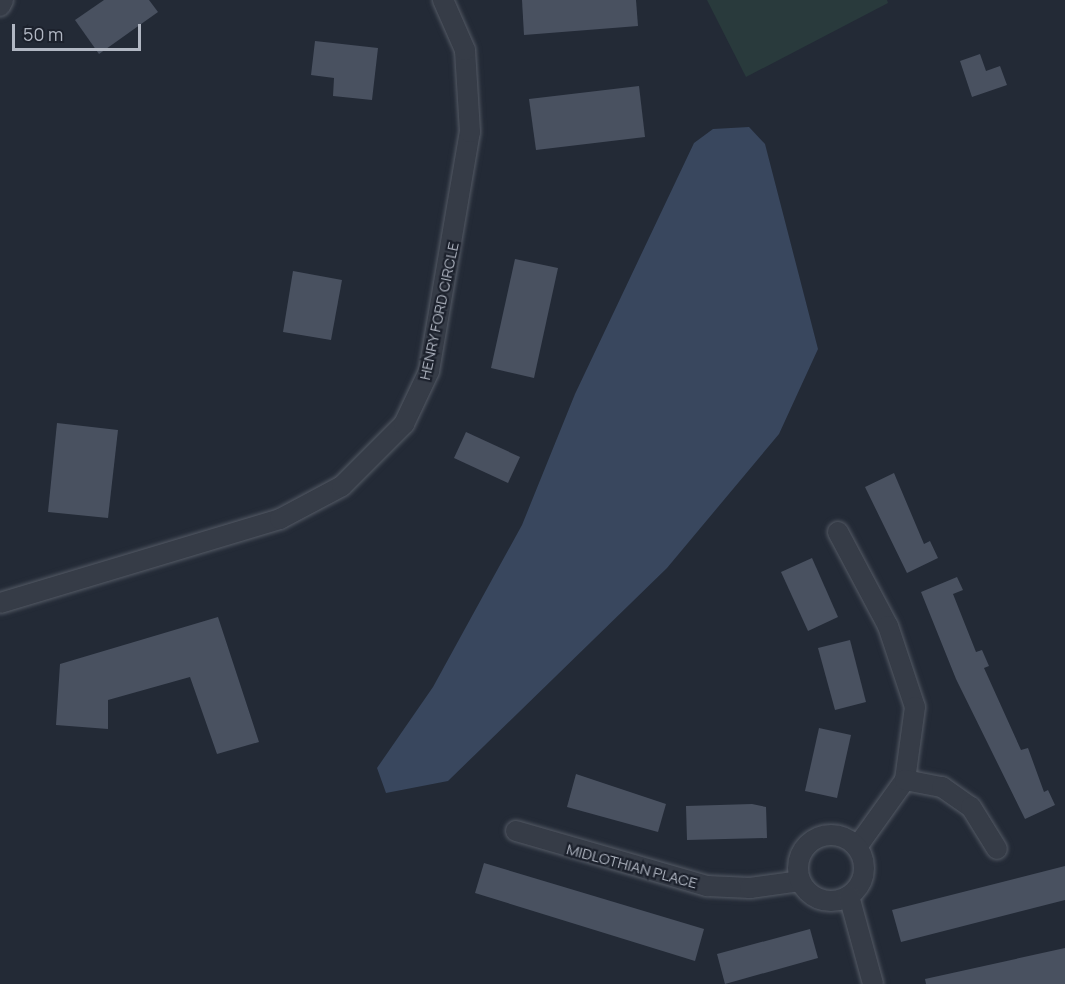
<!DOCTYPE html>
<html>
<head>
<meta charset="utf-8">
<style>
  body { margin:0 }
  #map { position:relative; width:1065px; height:984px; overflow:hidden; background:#232a36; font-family:Manrope,sans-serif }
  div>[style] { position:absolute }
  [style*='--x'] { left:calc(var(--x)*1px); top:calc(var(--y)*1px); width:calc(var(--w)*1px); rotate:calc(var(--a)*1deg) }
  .green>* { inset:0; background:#293a3c }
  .water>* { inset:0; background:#39475e }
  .building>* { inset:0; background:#495160 }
  .roads { filter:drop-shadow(0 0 2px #545a65) drop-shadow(0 0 2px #545a65) }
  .street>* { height:20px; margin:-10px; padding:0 10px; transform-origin:10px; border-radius:10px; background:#363c47 }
  .street>.ring { margin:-10px; padding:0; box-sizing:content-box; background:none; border:20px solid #363c47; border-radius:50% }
  span { translate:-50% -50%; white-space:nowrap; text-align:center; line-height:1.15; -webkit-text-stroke:4.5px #1c212c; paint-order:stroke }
  .street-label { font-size:15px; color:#b1b7c3 }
  .scale { position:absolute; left:12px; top:24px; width:129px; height:27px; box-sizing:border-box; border:3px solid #b1b7c3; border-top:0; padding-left:8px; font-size:18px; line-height:21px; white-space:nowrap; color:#b1b7c3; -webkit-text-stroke:4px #1c212c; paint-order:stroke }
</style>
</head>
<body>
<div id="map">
  <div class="green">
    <i style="clip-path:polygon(707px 0,887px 0,888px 3px,746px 77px)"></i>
  </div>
  <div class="water">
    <i style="clip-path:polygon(749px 127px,765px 144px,818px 349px,779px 434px,667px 568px,448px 781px,386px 793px,377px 768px,433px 687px,522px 525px,575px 394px,694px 143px,713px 129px)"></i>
  </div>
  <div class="building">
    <i style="clip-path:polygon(104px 0,149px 0,158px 12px,99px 54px,75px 20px)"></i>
    <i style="clip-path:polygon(522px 0,636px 0,638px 26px,524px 35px)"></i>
    <i style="clip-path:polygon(315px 41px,378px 48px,372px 100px,333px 96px,334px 78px,311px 75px)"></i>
    <i style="clip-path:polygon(980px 54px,986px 71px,1000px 66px,1007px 85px,972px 97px,960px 61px)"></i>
    <i style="clip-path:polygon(639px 86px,645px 137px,536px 150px,529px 99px)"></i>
    <i style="clip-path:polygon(515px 259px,558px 268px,534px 378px,491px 368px)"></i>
    <i style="clip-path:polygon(293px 271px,342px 280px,331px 340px,283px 332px)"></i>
    <i style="clip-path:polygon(57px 423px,118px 430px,108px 518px,48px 512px)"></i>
    <i style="clip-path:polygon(466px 432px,520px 457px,508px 483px,454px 458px)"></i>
    <i style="clip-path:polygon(894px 473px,924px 544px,930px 541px,938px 558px,907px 573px,865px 487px)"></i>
    <i style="clip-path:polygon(812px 558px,838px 617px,808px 631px,781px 572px)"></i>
    <i style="clip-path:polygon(957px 577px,963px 590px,953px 594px,976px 652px,982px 650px,989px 666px,984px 668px,1021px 750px,1028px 748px,1044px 792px,1048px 790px,1055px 805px,1025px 819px,956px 679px,921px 592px)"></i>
    <i style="clip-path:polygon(218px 617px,259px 742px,217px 754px,190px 677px,108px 700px,108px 729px,56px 725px,60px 664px)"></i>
    <i style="clip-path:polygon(850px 640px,866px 702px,835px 710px,818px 648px)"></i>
    <i style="clip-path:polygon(819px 728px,851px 735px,837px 798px,805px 791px)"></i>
    <i style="clip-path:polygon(576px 774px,666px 804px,658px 832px,567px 807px)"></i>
    <i style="clip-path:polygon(752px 804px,766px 807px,767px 838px,687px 840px,686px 806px)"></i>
    <i style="clip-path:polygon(484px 863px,704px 929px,695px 961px,475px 893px)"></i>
    <i style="clip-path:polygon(1065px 866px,1065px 900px,901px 942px,892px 910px)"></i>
    <i style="clip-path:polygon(810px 929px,818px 958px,725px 984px,717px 954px)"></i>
    <i style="clip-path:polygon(1065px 948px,1065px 984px,926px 984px,925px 979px)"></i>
  </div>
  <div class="roads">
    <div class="street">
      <i style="--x:0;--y:6;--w:7;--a:-63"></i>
      <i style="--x:838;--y:532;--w:106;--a:62"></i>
      <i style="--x:888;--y:626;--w:85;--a:71.6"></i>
      <i style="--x:915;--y:707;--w:74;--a:97.8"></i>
      <i style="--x:905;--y:780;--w:82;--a:125.6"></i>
      <i style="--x:0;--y:603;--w:292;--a:-16.7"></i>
      <i style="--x:280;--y:519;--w:70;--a:-28"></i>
      <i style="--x:342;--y:486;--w:88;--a:-45"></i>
      <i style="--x:404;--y:424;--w:59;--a:-64.7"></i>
      <i style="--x:429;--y:371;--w:242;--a:-80.3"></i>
      <i style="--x:470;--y:132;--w:82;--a:-93.5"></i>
      <i style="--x:465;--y:50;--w:55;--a:-113.7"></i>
      <i style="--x:905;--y:780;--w:38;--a:11"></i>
      <i style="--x:942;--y:787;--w:35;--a:35"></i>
      <i style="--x:971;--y:807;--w:49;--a:58.2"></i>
      <i style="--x:516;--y:831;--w:199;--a:16.1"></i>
      <i style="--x:707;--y:886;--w:43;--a:2.7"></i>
      <i style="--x:750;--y:888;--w:50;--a:-8"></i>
      <i class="ring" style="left:798px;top:835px;width:46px;height:46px"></i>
      <i style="--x:849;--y:896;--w:91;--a:74.7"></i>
    </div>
  </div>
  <div class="street-label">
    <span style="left:439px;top:311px;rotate:-78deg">HENRY FORD CIRCLE</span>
    <span style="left:632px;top:866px;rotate:15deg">MIDLOTHIAN PLACE</span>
  </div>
  <div class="scale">50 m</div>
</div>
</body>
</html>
